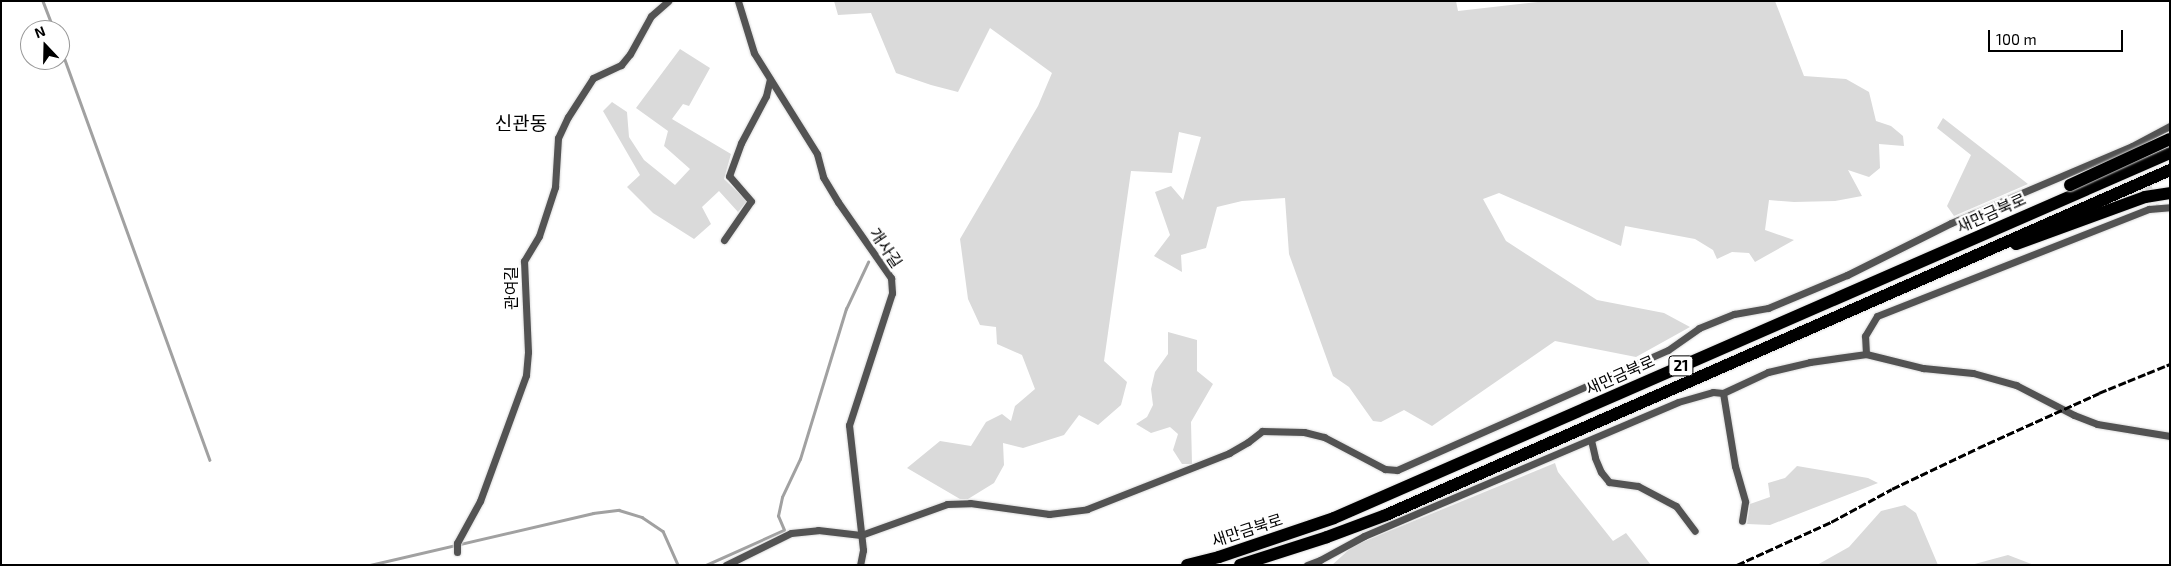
<!DOCTYPE html>
<html>
<head>
<meta charset="utf-8">
<style>
  body { margin:0 }
  #map { position:relative; width:2171px; height:566px; overflow:hidden; background:#fff; font-family:"Exo 2","Noto Sans KR",sans-serif }
  div>[style] { position:absolute }
  [style*='--x'] { left:calc(var(--x)*1px); top:calc(var(--y)*1px); width:calc(var(--w)*1px); rotate:calc(var(--a)*1deg) }
  .green>* { inset:0; background:#dadada }
  .stream>* { height:2.5px; margin:-1.25px; padding:0 1.25px; transform-origin:1.25px; border-radius:1.25px; background:#a1a1a1 }
  .street-tunnel>* { height:7px; margin-top:-3.5px; transform-origin:0; background:repeating-linear-gradient(90deg,#d9d9d9 0 7px,transparent 0 10.5px) }
  .roads { filter:drop-shadow(0 0 1px #dbdbdb) drop-shadow(0 0 1px #dbdbdb) }
  .street>* { height:7px; margin:-3.5px; padding:0 3.5px; transform-origin:3.5px; border-radius:3.5px; background:#535353 }
  .highway>* { height:12px; margin:-6px; padding:0 6px; transform-origin:6px; border-radius:6px; background:#000 }
  .rail>* { height:2.5px; margin-top:-1.25px; transform-origin:0; background:repeating-linear-gradient(90deg,#000 0 8px,transparent 0 10.5px) }
  .bridges { filter:drop-shadow(0 0 1px #dbdbdb) drop-shadow(0 0 1px #dbdbdb) }
  .highway-bridge>* { height:12px; margin:-6px; padding:0 6px; transform-origin:6px; border-radius:6px; background:#000 }
  span { translate:-50% -50%; white-space:nowrap; text-align:center; line-height:1.15; -webkit-text-stroke:5px #fff; paint-order:stroke }
  .shield-label span { padding:1px 4px; background:#fff; border:1px solid; border-radius:4px; -webkit-text-stroke-width:0 }
  .shield-label { font-size:15px; color:#000; font-weight:700 }
  .street-label { font-size:16px; color:#000 }
  .quarter-label { font-size:19px; color:#000 }
  .frame { position:absolute; inset:0; border:2px solid #000; pointer-events:none }
  .north { position:absolute; left:20px; top:20px; width:50px; height:50px; box-sizing:border-box; background:#fff; border:1px solid #999; border-radius:50%; rotate:339deg; font-size:14px; font-weight:700; line-height:20px; text-align:center; color:#000 }
  .north::after { content:''; display:block; margin:auto; width:18px; height:22px; background:#000; clip-path:polygon(50% 0,100% 100%,50% 72%,0 100%) }
  .scale { position:absolute; left:1988px; top:30px; width:135px; height:22px; box-sizing:border-box; border:2px solid #000; border-top:0; padding-left:6px; font-size:15px; line-height:18px; white-space:nowrap; color:#000; -webkit-text-stroke:4px #fff; paint-order:stroke }
</style>
</head>
<body>
<div id="map">
  <div class="green">
    <i style="clip-path:polygon(834px 1px,1456px 1px,1458px 11px,1547px 1px,1775px 1px,1804px 76px,1846px 79px,1869px 92px,1876px 121px,1891px 126px,1903px 136px,1904px 146px,1879px 144px,1880px 168px,1869px 177px,1848px 170px,1862px 196px,1835px 201px,1794px 202px,1769px 200px,1765px 230px,1794px 240px,1755px 262px,1749px 253px,1732px 252px,1717px 259px,1713px 250px,1695px 239px,1625px 226px,1621px 246px,1499px 193px,1483px 199px,1506px 241px,1597px 300px,1664px 313px,1690px 327px,1636px 357px,1555px 341px,1432px 426px,1404px 410px,1381px 422px,1373px 421px,1349px 387px,1333px 376px,1289px 254px,1285px 198px,1242px 201px,1217px 207px,1206px 248px,1181px 255px,1182px 272px,1154px 256px,1170px 235px,1155px 192px,1171px 186px,1183px 200px,1201px 137px,1179px 132px,1172px 173px,1131px 171px,1104px 361px,1127px 382px,1121px 405px,1098px 425px,1079px 415px,1064px 435px,1023px 448px,1003px 443px,1004px 465px,994px 483px,968px 499px,960px 499px,907px 468px,940px 441px,971px 446px,986px 422px,1002px 414px,1011px 421px,1015px 406px,1035px 389px,1022px 355px,997px 344px,996px 327px,980px 325px,968px 299px,960px 239px,1038px 106px,1052px 73px,990px 28px,958px 92px,931px 85px,896px 73px,871px 13px,838px 15px)"></i>
    <i style="clip-path:polygon(680px 49px,710px 68px,689px 106px,683px 104px,672px 119px,731px 154px,724px 179px,747px 201px,738px 212px,719px 191px,702px 207px,711px 224px,694px 239px,653px 213px,627px 187px,640px 175px,603px 111px,612px 102px,627px 112px,629px 137px,644px 160px,675px 185px,690px 169px,664px 146px,668px 131px,636px 108px)"></i>
    <i style="clip-path:polygon(1943px 118px,2028px 184px,1954px 216px,1947px 206px,1971px 155px,1937px 128px)"></i>
    <i style="clip-path:polygon(1168px 332px,1197px 340px,1197px 371px,1213px 384px,1191px 422px,1192px 464px,1182px 464px,1173px 450px,1178px 434px,1170px 427px,1151px 433px,1136px 424px,1147px 417px,1153px 405px,1151px 389px,1155px 372px,1168px 354px)"></i>
    <i style="clip-path:polygon(1555px 463px,1558px 472px,1613px 541px,1626px 533px,1651px 565px,1332px 565px,1353px 546px)"></i>
    <i style="clip-path:polygon(1797px 466px,1868px 478px,1878px 483px,1770px 525px,1747px 524px,1750px 504px,1770px 497px,1768px 483px,1785px 478px)"></i>
    <i style="clip-path:polygon(1905px 505px,1916px 513px,1938px 565px,1817px 565px,1849px 547px,1881px 511px)"></i>
    <i style="clip-path:polygon(2008px 555px,2034px 565px,1971px 565px)"></i>
  </div>
  <div class="stream">
    <i style="--x:43;--y:1;--w:31;--a:69"></i>
    <i style="--x:60;--y:46;--w:440;--a:70.1"></i>
    <i style="--x:370;--y:565;--w:229;--a:-13.1"></i>
    <i style="--x:593;--y:513;--w:26;--a:-7"></i>
    <i style="--x:619;--y:510;--w:24;--a:17"></i>
    <i style="--x:642;--y:517;--w:25;--a:34"></i>
    <i style="--x:663;--y:531;--w:37;--a:66"></i>
    <i style="--x:706;--y:565;--w:85;--a:-24.2"></i>
    <i style="--x:784;--y:530;--w:15;--a:-113"></i>
    <i style="--x:778;--y:516;--w:19;--a:-78"></i>
    <i style="--x:782;--y:497;--w:42;--a:-64.7"></i>
    <i style="--x:800;--y:459;--w:157;--a:-73"></i>
    <i style="--x:846;--y:309;--w:52;--a:-64.9"></i>
  </div>
  <div class="street-tunnel">
    <i style="--x:2140;--y:165;--w:45;--a:69.1"></i>
  </div>
  <div class="roads">
    <div class="street">
      <i style="--x:738;--y:1;--w:54;--a:72.9"></i>
      <i style="--x:754;--y:53;--w:119;--a:58"></i>
      <i style="--x:817;--y:154;--w:24;--a:75"></i>
      <i style="--x:823;--y:177;--w:29;--a:59"></i>
      <i style="--x:838;--y:202;--w:93;--a:55.1"></i>
      <i style="--x:891;--y:278;--w:15;--a:86"></i>
      <i style="--x:892;--y:293;--w:139;--a:108"></i>
      <i style="--x:849;--y:425;--w:126;--a:83.6"></i>
      <i style="--x:863;--y:550;--w:15;--a:101"></i>
      <i style="--x:724;--y:240;--w:47;--a:-55.3"></i>
      <i style="--x:751;--y:201;--w:33;--a:-131"></i>
      <i style="--x:729;--y:176;--w:35;--a:-70"></i>
      <i style="--x:741;--y:143;--w:53;--a:-62"></i>
      <i style="--x:766;--y:96;--w:17;--a:-77"></i>
      <i style="--x:1866;--y:354;--w:18;--a:-93"></i>
      <i style="--x:1865;--y:336;--w:23;--a:-59"></i>
      <i style="--x:1877;--y:316;--w:292;--a:-21.5"></i>
      <i style="--x:2149;--y:209;--w:21;--a:-5"></i>
      <i style="--x:1723;--y:393;--w:74;--a:80.7"></i>
      <i style="--x:1735;--y:466;--w:37;--a:74"></i>
      <i style="--x:1745;--y:502;--w:19;--a:99"></i>
      <i style="--x:1591;--y:440;--w:18;--a:77"></i>
      <i style="--x:1595;--y:458;--w:15;--a:67"></i>
      <i style="--x:1601;--y:472;--w:13;--a:51"></i>
      <i style="--x:1609;--y:482;--w:29;--a:8"></i>
      <i style="--x:1638;--y:486;--w:43;--a:27.8"></i>
      <i style="--x:1676;--y:506;--w:31;--a:53"></i>
      <i style="--x:457;--y:552;--w:9;--a:-90"></i>
      <i style="--x:457;--y:543;--w:48;--a:-61.3"></i>
      <i style="--x:480;--y:501;--w:134;--a:-69.9"></i>
      <i style="--x:526;--y:375;--w:23;--a:-85"></i>
      <i style="--x:528;--y:352;--w:91;--a:-92.5"></i>
      <i style="--x:524;--y:261;--w:29;--a:-59"></i>
      <i style="--x:539;--y:236;--w:52;--a:-71.9"></i>
      <i style="--x:555;--y:187;--w:49;--a:-86.5"></i>
      <i style="--x:558;--y:138;--w:23;--a:-65"></i>
      <i style="--x:568;--y:117;--w:46;--a:-57.3"></i>
      <i style="--x:593;--y:78;--w:31;--a:-25"></i>
      <i style="--x:621;--y:65;--w:14;--a:-51"></i>
      <i style="--x:630;--y:54;--w:43;--a:-61.1"></i>
      <i style="--x:651;--y:16;--w:23;--a:-41"></i>
      <i style="--x:726;--y:565;--w:72;--a:-26.2"></i>
      <i style="--x:791;--y:533;--w:27;--a:-6"></i>
      <i style="--x:818;--y:530;--w:43;--a:6.6"></i>
      <i style="--x:861;--y:535;--w:91;--a:-19.8"></i>
      <i style="--x:947;--y:504;--w:23;--a:-2"></i>
      <i style="--x:970;--y:503;--w:80;--a:7.9"></i>
      <i style="--x:1049;--y:514;--w:38;--a:-7"></i>
      <i style="--x:1087;--y:509;--w:153;--a:-21.5"></i>
      <i style="--x:1229;--y:453;--w:22;--a:-30"></i>
      <i style="--x:1248;--y:442;--w:18;--a:-38"></i>
      <i style="--x:1262;--y:431;--w:42;--a:1.4"></i>
      <i style="--x:1304;--y:432;--w:21;--a:14"></i>
      <i style="--x:1324;--y:437;--w:69;--a:27.7"></i>
      <i style="--x:1385;--y:469;--w:12;--a:5"></i>
      <i style="--x:1397;--y:470;--w:296;--a:-23.9"></i>
      <i style="--x:1668;--y:350;--w:38;--a:-35"></i>
      <i style="--x:1699;--y:328;--w:38;--a:-22"></i>
      <i style="--x:1734;--y:314;--w:35;--a:-10"></i>
      <i style="--x:1768;--y:308;--w:86;--a:-22.7"></i>
      <i style="--x:1847;--y:275;--w:116;--a:-26.6"></i>
      <i style="--x:1951;--y:223;--w:197;--a:-23"></i>
      <i style="--x:2132;--y:146;--w:43;--a:-27.8"></i>
      <i style="--x:1307;--y:565;--w:14;--a:-21"></i>
      <i style="--x:1320;--y:560;--w:50;--a:-28.6"></i>
      <i style="--x:1364;--y:536;--w:341;--a:-23.1"></i>
      <i style="--x:1678;--y:402;--w:36;--a:-16"></i>
      <i style="--x:1713;--y:392;--w:10;--a:6"></i>
      <i style="--x:1723;--y:393;--w:50;--a:-25"></i>
      <i style="--x:1768;--y:372;--w:43;--a:-13.4"></i>
      <i style="--x:1810;--y:362;--w:57;--a:-8.1"></i>
      <i style="--x:1866;--y:354;--w:59;--a:13.8"></i>
      <i style="--x:1923;--y:368;--w:50;--a:5.7"></i>
      <i style="--x:1973;--y:373;--w:45;--a:15.6"></i>
      <i style="--x:2016;--y:385;--w:65;--a:27.3"></i>
      <i style="--x:2074;--y:415;--w:25;--a:21"></i>
      <i style="--x:2097;--y:424;--w:74;--a:9.3"></i>
    </div>
    <div class="highway">
      <i style="--x:2016;--y:244;--w:137;--a:-20"></i>
      <i style="--x:2145;--y:197;--w:25;--a:-9"></i>
      <i style="--x:1187;--y:565;--w:33;--a:-14"></i>
      <i style="--x:1219;--y:557;--w:121;--a:-18.7"></i>
      <i style="--x:1334;--y:518;--w:912;--a:-23.59"></i>
      <i style="--x:1240;--y:565;--w:91;--a:-17.8"></i>
      <i style="--x:1327;--y:537;--w:63;--a:-20.4"></i>
      <i style="--x:1386;--y:515;--w:857;--a:-23.75"></i>
    </div>
  </div>
  <div class="rail">
    <i style="--x:1737;--y:565;--w:103;--a:-24.6"></i>
    <i style="--x:1831;--y:522;--w:69;--a:-28.4"></i>
    <i style="--x:1892;--y:489;--w:95;--a:-25.5"></i>
    <i style="--x:1978;--y:448;--w:133;--a:-24.4"></i>
    <i style="--x:2099;--y:393;--w:77;--a:-22.2"></i>
  </div>
  <div class="bridges">
    <div class="highway-bridge">
      <i style="--x:2070;--y:185;--w:110;--a:-24.7"></i>
    </div>
  </div>
  <div class="shield-label">
    <span style="left:1681px;top:366px">21</span>
  </div>
  <div class="street-label">
    <span style="left:1991px;top:213px;rotate:-24deg">새만금북로</span>
    <span style="left:886px;top:248px;rotate:56deg">개사길</span>
    <span style="left:511px;top:288px;rotate:-90deg">관여길</span>
    <span style="left:1620px;top:375px;rotate:-24deg">새만금북로</span>
    <span style="left:1247px;top:530px;rotate:-18deg">새만금북로</span>
  </div>
  <div class="quarter-label">
    <span style="left:521px;top:123px">신관동</span>
  </div>
  <div class="frame"></div>
  <div class="north">N</div>
  <div class="scale">100 m</div>
</div>
</body>
</html>
